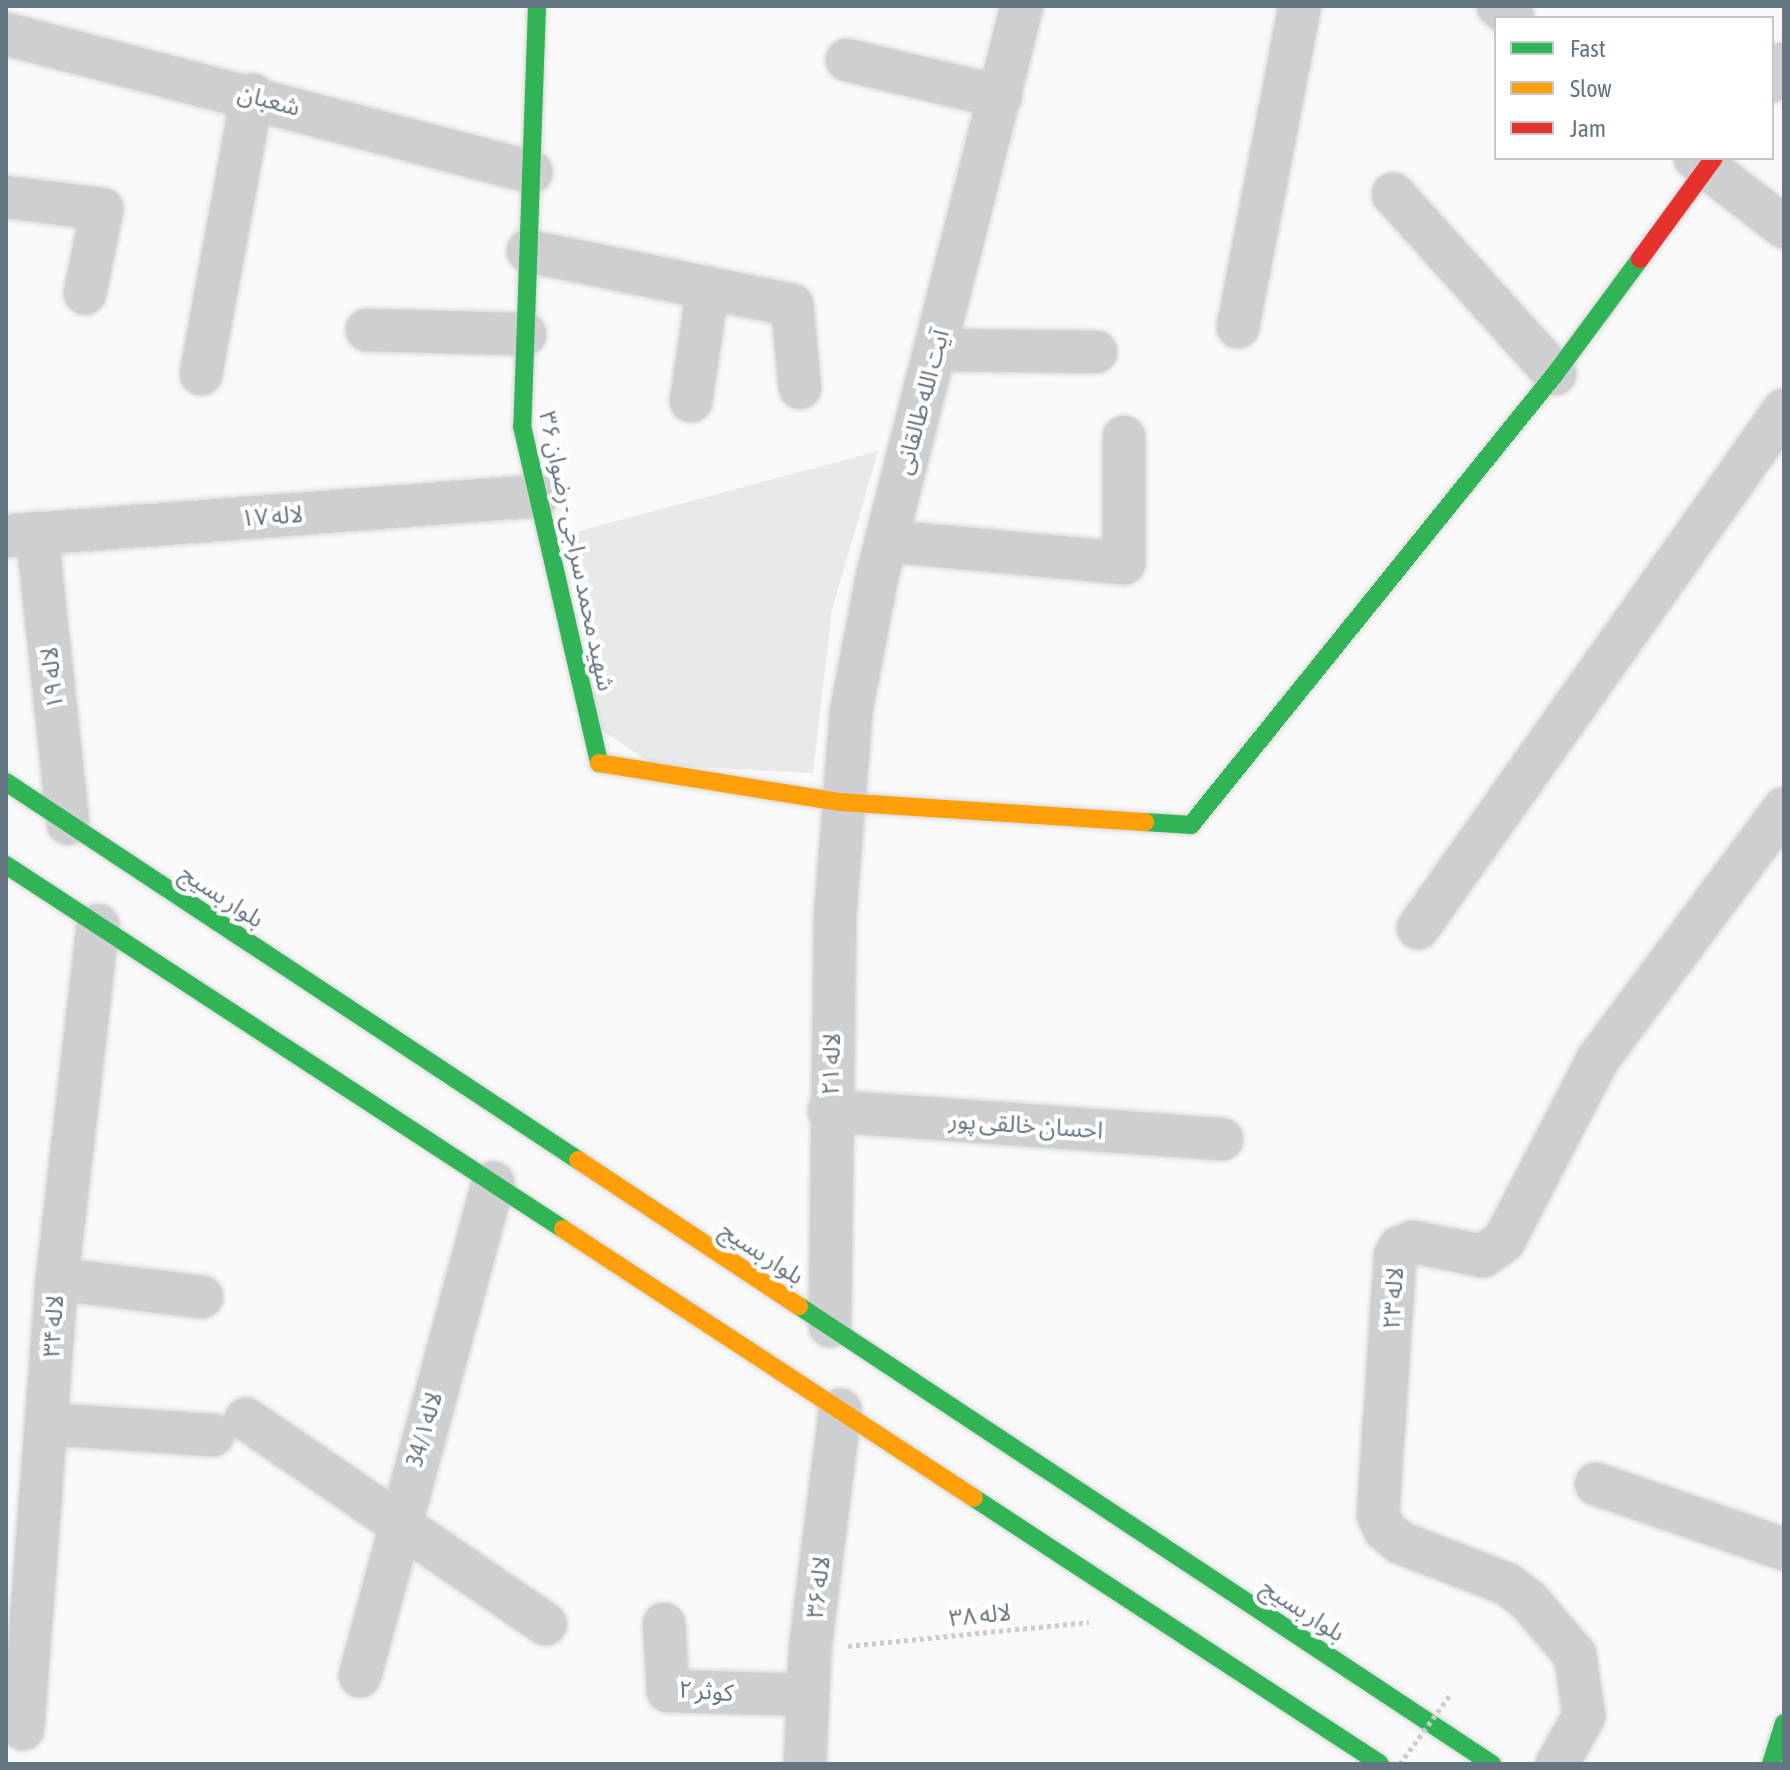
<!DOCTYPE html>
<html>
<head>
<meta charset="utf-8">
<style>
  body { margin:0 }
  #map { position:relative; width:1790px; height:1770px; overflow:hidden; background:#f9f9f9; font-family:"Asap Condensed","Noto Sans Arabic",sans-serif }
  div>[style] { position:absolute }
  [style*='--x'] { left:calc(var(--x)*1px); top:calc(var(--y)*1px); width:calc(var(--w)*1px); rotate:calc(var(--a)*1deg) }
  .built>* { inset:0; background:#e8e9e9 }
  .path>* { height:5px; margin-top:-2.5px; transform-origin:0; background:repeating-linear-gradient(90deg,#cbcccd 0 4px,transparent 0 8px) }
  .roads { filter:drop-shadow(0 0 2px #d5d6d7) drop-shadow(0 0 2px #d5d6d7) }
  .street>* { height:42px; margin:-21px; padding:0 21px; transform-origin:21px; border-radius:21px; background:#cecfd0 }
  .fast>* { height:18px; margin:-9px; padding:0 9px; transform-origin:9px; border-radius:9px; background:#30b455 }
  .slow>* { height:18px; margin:-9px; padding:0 9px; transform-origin:9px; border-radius:9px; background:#ff9f0a }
  .jam>* { height:18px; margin:-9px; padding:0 9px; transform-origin:9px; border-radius:9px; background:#e5322d }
  .path-bridge>* { height:5px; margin-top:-2.5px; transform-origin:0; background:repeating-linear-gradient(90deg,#cbcccd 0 4px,transparent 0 8px) }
  span { translate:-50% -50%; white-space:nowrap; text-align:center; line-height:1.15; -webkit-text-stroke:8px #fff; paint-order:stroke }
  .street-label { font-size:24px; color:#657683 }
  .frame { position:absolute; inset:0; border:8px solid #657683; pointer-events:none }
  .legend { position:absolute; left:1494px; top:16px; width:280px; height:144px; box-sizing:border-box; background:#fff; border:2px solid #c1c8cd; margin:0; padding:10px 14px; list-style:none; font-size:24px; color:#657683 }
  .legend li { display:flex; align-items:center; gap:16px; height:40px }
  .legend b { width:40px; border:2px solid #c1c8cd }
</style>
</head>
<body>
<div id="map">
  <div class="built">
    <i style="clip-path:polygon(878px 451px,832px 610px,813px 773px,654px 765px,594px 725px,572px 533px)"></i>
  </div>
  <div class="path">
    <i style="--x:848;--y:1646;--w:242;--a:-5.7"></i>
  </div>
  <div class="roads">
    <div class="street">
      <i style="--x:1498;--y:6;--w:19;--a:39"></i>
      <i style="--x:6;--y:34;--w:543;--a:14.73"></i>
      <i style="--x:847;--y:60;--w:158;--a:13.5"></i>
      <i style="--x:1772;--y:81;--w:21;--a:-55"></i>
      <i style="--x:1695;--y:158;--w:113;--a:37.8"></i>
      <i style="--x:1393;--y:194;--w:242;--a:48"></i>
      <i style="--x:6;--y:197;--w:97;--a:7.1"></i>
      <i style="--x:102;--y:209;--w:86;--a:101.4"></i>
      <i style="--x:528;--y:251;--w:269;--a:11.6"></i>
      <i style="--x:792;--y:305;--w:83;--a:84.5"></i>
      <i style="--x:1238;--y:327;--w:327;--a:-79.1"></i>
      <i style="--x:367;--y:330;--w:158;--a:1.5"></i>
      <i style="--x:936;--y:350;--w:160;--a:0.7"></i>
      <i style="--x:201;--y:374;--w:284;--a:-79.6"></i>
      <i style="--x:691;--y:401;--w:115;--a:-81.5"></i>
      <i style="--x:37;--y:533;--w:292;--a:83.9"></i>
      <i style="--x:6;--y:536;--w:533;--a:-4.31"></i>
      <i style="--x:886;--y:541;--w:239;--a:5.3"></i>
      <i style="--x:1124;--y:563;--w:126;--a:-90"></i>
      <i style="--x:1418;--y:928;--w:634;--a:-54.76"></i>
      <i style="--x:829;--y:1111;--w:394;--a:4.1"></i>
      <i style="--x:57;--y:1279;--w:146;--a:7.1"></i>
      <i style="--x:830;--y:1326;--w:409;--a:-89.3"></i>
      <i style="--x:835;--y:917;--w:206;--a:-85.5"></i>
      <i style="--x:851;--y:712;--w:137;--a:-79.1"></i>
      <i style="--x:877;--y:577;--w:589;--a:-75.75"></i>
      <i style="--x:246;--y:1419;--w:363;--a:34.4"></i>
      <i style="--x:46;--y:1424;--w:167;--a:3.8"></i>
      <i style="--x:1596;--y:1484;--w:199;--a:19.1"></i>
      <i style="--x:664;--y:1624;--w:67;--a:86.6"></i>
      <i style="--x:668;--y:1691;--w:140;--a:1.6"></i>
      <i style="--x:360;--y:1676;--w:511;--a:-74.9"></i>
      <i style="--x:23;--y:1729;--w:451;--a:-85.7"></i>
      <i style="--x:57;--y:1279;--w:356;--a:-83.4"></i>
      <i style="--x:805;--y:1764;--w:115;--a:-87.5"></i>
      <i style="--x:810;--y:1649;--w:241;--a:-82.8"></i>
      <i style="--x:1557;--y:1764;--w:55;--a:-60.6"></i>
      <i style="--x:1584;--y:1716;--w:62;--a:-98.4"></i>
      <i style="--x:1575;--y:1655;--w:72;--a:-130.5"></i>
      <i style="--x:1528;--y:1600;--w:26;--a:-143"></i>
      <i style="--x:1507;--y:1584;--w:114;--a:-158.9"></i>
      <i style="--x:1401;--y:1543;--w:21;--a:-141"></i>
      <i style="--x:1385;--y:1530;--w:17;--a:-114"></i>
      <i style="--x:1378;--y:1514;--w:259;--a:-86.2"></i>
      <i style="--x:1395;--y:1256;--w:10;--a:-61"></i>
      <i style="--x:1400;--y:1247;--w:14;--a:-21"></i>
      <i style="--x:1413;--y:1242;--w:71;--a:11.3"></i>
      <i style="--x:1483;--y:1256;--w:26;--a:-36"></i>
      <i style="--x:1504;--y:1241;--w:205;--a:-62.7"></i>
      <i style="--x:1598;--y:1059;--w:312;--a:-53.4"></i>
    </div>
    <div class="fast">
      <i style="--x:537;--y:6;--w:420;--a:92"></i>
      <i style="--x:522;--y:426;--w:346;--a:77.1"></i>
      <i style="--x:6;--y:782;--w:686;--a:33.46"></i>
      <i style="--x:1145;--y:822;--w:46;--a:3.7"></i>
      <i style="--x:1191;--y:825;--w:580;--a:-51.09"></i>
      <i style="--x:1555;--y:374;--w:143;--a:-53.5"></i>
      <i style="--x:6;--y:865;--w:665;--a:33.16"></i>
      <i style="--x:799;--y:1306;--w:831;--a:33.46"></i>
      <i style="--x:974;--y:1498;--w:485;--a:33.2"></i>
      <i style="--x:1771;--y:1764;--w:43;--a:-72.4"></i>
    </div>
    <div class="slow">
      <i style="--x:599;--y:763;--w:245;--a:9.2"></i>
      <i style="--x:841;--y:802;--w:305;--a:3.8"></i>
      <i style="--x:578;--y:1160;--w:265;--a:33.5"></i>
      <i style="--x:563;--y:1229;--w:491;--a:33.2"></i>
    </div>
    <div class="jam">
      <i style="--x:1640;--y:259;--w:125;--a:-53.8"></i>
    </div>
  </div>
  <div class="path-bridge">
    <i style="--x:1400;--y:1764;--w:85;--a:-54.1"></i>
  </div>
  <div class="street-label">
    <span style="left:269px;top:100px;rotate:15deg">شعبان</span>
    <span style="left:922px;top:402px;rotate:-75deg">آیت الله طالقانی</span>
    <span style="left:272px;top:516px;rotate:-4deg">لاله ۱۷</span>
    <span style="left:577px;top:551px;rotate:78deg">شهید محمد سراجی - رضوان ۳۶</span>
    <span style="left:52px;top:678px;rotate:-96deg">لاله ۱۹</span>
    <span style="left:222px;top:896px;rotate:33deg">بلوار بسیج</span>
    <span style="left:831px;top:1064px;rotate:-88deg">لاله ۲۱</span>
    <span style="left:1026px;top:1125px;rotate:4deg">احسان خالقی پور</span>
    <span style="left:762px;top:1253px;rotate:33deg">بلوار بسیج</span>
    <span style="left:1393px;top:1298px;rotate:-86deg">لاله ۲۳</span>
    <span style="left:53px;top:1326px;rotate:-86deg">لاله ۳۴</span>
    <span style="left:424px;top:1429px;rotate:-74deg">لاله34/۱</span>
    <span style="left:818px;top:1587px;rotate:-83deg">لاله ۳۶</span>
    <span style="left:1303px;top:1610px;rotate:33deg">بلوار بسیج</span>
    <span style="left:980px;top:1615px;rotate:-6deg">لاله ۳۸</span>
    <span style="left:706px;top:1691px;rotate:4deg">کوثر ۲</span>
  </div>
  <div class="frame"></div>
  <ul class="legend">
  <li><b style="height:10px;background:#30b455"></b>Fast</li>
  <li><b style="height:10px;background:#ff9f0a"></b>Slow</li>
  <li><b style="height:10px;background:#e5322d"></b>Jam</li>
  </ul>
</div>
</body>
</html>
